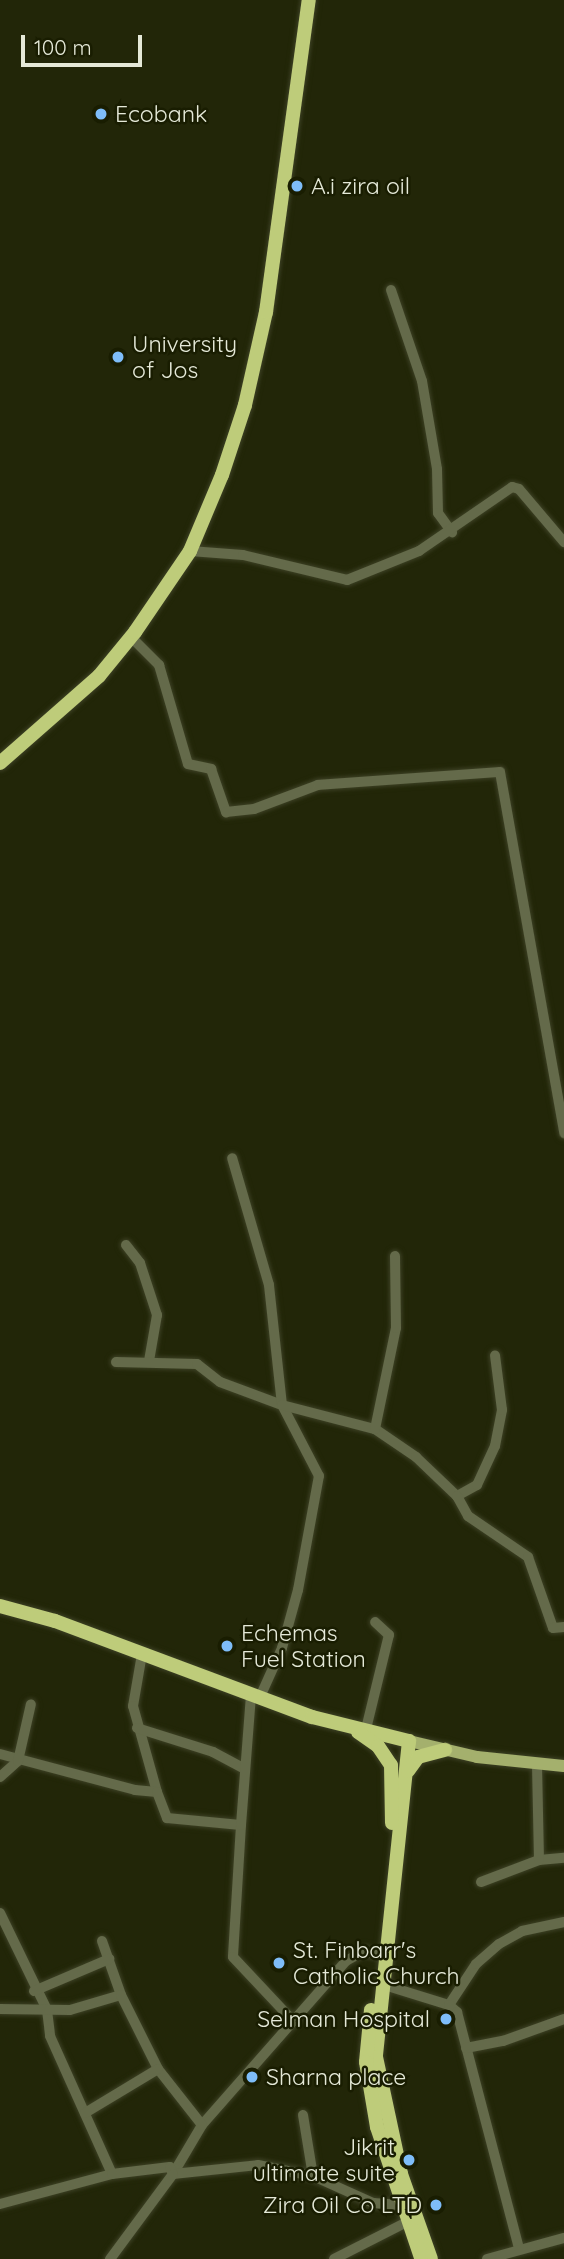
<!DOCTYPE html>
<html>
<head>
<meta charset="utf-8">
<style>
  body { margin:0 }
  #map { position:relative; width:564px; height:2259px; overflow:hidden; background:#222608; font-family:Quicksand,sans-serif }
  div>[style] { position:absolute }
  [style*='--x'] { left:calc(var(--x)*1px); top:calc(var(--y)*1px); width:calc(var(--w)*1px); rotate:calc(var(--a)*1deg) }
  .roads { filter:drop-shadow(0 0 2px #3d4125) drop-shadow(0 0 2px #3d4125) }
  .minor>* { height:10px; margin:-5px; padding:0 5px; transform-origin:5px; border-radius:5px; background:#646a4a }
  .major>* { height:12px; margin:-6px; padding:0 6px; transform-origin:6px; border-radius:6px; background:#a4b06d }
  .highway>* { height:14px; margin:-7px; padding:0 7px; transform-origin:7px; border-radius:7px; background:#becc7a }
  .dots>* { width:19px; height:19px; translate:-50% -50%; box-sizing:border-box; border:4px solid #191d01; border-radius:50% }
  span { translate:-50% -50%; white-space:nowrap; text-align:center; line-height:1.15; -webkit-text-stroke:5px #191d01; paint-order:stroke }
  .poi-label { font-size:23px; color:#e5e9d8 }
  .left { translate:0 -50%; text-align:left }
  .right { translate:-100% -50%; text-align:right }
  .scale { position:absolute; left:21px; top:35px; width:121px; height:32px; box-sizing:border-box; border:4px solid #e5e9d8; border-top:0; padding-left:9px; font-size:21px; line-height:24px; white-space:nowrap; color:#e5e9d8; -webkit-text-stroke:5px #191d01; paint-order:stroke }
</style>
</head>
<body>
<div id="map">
  <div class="roads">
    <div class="minor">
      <i style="--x:391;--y:290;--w:96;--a:71.2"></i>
      <i style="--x:422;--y:381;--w:89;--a:80.3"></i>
      <i style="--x:437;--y:469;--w:44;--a:88.7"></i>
      <i style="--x:438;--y:513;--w:24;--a:54"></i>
      <i style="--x:190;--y:551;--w:53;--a:4.3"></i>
      <i style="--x:243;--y:555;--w:107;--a:13.5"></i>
      <i style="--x:347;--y:580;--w:78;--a:-21.9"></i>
      <i style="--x:419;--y:551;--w:113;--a:-34.5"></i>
      <i style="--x:512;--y:487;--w:7;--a:16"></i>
      <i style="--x:519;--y:489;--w:70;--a:49.7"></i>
      <i style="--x:131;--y:637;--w:40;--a:45"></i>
      <i style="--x:159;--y:665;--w:103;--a:73.7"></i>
      <i style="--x:188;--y:764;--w:24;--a:12"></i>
      <i style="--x:211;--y:769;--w:46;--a:70.8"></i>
      <i style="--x:226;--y:812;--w:28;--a:-6"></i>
      <i style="--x:254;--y:809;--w:68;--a:-20.6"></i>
      <i style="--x:318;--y:785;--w:182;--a:-4.1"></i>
      <i style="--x:500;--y:772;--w:367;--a:79.9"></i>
      <i style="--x:126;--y:1245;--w:23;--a:52"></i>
      <i style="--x:140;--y:1263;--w:55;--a:71.9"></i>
      <i style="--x:157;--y:1315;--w:47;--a:99.9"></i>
      <i style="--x:116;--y:1362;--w:81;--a:1.4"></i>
      <i style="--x:197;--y:1364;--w:29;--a:38"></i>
      <i style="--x:220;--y:1382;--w:66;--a:20.4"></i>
      <i style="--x:282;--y:1405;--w:121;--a:-96.2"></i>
      <i style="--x:269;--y:1285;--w:132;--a:-106.2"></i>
      <i style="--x:375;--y:1429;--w:50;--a:34.3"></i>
      <i style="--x:416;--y:1457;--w:57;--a:43.6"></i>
      <i style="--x:457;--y:1496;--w:23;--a:-29"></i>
      <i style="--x:477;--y:1485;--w:43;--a:-65.2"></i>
      <i style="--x:495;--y:1446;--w:37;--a:-79"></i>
      <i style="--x:502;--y:1410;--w:55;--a:-97.3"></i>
      <i style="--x:457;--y:1496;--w:23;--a:61"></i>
      <i style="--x:468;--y:1516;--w:73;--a:34.3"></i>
      <i style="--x:528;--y:1557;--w:75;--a:70.6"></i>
      <i style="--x:553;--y:1628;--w:11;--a:-5"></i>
      <i style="--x:142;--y:1654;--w:53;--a:99.8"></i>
      <i style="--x:133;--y:1706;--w:89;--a:74.4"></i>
      <i style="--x:260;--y:1697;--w:54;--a:-65.8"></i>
      <i style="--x:282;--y:1648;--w:60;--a:-74.6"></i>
      <i style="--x:298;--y:1590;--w:116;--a:-79.6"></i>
      <i style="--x:319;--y:1476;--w:80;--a:-117.5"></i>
      <i style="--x:282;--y:1405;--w:96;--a:14.5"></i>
      <i style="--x:375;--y:1429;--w:103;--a:-78.3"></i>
      <i style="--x:396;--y:1328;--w:72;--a:-90.8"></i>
      <i style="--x:137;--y:1728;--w:80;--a:17.5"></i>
      <i style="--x:213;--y:1752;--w:34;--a:28"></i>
      <i style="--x:366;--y:1729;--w:97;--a:-76.3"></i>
      <i style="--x:389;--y:1635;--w:19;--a:-137"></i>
      <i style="--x:0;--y:1754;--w:140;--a:14.9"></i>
      <i style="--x:135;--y:1790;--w:22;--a:5"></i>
      <i style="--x:157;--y:1792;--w:28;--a:69"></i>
      <i style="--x:167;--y:1818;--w:74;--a:5.4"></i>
      <i style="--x:241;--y:1825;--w:132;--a:93.5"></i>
      <i style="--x:233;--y:1957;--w:88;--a:46.8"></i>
      <i style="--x:0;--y:1777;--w:24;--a:-42"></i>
      <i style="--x:18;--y:1761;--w:58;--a:-77.2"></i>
      <i style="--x:241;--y:1825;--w:131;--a:-85.6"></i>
      <i style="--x:539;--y:1860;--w:25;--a:-5"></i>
      <i style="--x:481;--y:1882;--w:62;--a:-20.8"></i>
      <i style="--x:539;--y:1860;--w:95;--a:-91.2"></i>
      <i style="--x:0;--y:1913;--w:108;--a:64.1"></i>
      <i style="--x:47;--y:2010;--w:26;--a:83"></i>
      <i style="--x:50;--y:2036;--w:151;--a:65.8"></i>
      <i style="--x:102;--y:1941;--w:57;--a:70.6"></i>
      <i style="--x:376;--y:1954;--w:12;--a:-166"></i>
      <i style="--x:364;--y:1951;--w:21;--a:151"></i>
      <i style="--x:346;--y:1961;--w:218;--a:131.3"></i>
      <i style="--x:202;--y:2125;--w:57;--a:120.6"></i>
      <i style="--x:173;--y:2174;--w:85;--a:-6"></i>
      <i style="--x:258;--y:2165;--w:56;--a:11.3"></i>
      <i style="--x:313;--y:2176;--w:66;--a:24.2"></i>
      <i style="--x:373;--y:2203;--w:28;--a:4"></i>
      <i style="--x:381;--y:1984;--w:71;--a:17.2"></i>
      <i style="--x:449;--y:2005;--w:49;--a:-56.6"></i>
      <i style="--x:476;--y:1964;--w:30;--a:-41"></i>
      <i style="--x:499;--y:1944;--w:26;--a:-29"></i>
      <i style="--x:522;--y:1931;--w:43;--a:-12.1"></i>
      <i style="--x:34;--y:1991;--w:82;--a:-23.1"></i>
      <i style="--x:449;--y:2005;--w:11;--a:41"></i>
      <i style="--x:457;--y:2012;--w:245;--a:75.3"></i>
      <i style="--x:0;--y:2009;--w:70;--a:0.8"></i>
      <i style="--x:70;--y:2010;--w:53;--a:-16.4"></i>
      <i style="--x:121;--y:1995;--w:83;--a:63.4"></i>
      <i style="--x:158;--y:2069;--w:71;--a:51.8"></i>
      <i style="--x:466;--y:2048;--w:38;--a:-11"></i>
      <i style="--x:503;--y:2041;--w:65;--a:-19.8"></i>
      <i style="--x:85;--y:2113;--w:85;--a:-31.1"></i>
      <i style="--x:303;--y:2115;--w:62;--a:80.7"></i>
      <i style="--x:0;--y:2204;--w:116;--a:-15"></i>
      <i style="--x:112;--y:2174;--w:58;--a:-6.9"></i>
      <i style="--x:170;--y:2167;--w:8;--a:67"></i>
      <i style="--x:173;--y:2174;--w:106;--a:126.5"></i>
      <i style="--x:334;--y:2259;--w:82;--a:-26.9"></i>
      <i style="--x:487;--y:2259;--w:80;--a:-15.3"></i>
    </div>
    <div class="major">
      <i style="--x:409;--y:1741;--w:70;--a:13.2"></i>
      <i style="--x:477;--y:1757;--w:87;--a:5.9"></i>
    </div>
    <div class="highway">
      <i style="--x:0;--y:763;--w:132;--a:-41.3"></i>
      <i style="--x:99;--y:676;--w:57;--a:-50.7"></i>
      <i style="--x:135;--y:632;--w:98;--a:-55.8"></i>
      <i style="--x:190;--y:551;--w:82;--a:-67.2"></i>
      <i style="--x:222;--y:475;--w:74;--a:-71.8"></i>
      <i style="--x:245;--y:405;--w:95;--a:-77.3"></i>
      <i style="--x:266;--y:312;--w:315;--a:-82.2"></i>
      <i style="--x:0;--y:1606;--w:57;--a:15.3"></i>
      <i style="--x:55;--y:1621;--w:274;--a:20.5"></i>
      <i style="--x:312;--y:1717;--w:100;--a:13.9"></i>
      <i style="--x:409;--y:1741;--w:318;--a:96"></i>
      <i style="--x:376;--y:2057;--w:120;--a:77.9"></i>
      <i style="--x:401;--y:2174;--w:90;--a:70.6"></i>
      <i style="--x:358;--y:1732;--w:24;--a:35"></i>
      <i style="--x:378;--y:1746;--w:23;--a:56"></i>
      <i style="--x:391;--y:1765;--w:58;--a:89"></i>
      <i style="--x:408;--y:1771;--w:17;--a:-54"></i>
      <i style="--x:418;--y:1757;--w:28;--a:-15"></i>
      <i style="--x:371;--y:2010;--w:52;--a:95.5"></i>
      <i style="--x:366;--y:2062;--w:66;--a:80.4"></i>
      <i style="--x:377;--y:2127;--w:138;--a:71.4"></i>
    </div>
  </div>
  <div class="dots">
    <i style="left:101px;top:114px;background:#7ebdf9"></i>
    <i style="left:297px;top:186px;background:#7ebdf9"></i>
    <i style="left:118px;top:357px;background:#7ebdf9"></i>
    <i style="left:227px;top:1646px;background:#7ebdf9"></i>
    <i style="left:279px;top:1963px;background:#7ebdf9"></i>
    <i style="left:446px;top:2019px;background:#7ebdf9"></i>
    <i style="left:252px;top:2077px;background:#7ebdf9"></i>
    <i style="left:409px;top:2160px;background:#7ebdf9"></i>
    <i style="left:436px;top:2205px;background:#7ebdf9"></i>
  </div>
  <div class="poi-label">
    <span class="left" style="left:115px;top:114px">Ecobank</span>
    <span class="left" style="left:311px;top:186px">A.i zira oil</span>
    <span class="left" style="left:132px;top:357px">University<br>of Jos</span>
    <span class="left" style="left:241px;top:1646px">Echemas<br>Fuel Station</span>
    <span class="left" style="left:293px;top:1963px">St. Finbarr's<br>Catholic Church</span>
    <span class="right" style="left:430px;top:2019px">Selman Hospital</span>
    <span class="left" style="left:266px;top:2077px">Sharna place</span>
    <span class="right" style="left:395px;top:2160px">Jikrit<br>ultimate suite</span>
    <span class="right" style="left:422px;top:2205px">Zira Oil Co LTD</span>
  </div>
  <div class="scale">100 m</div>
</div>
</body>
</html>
